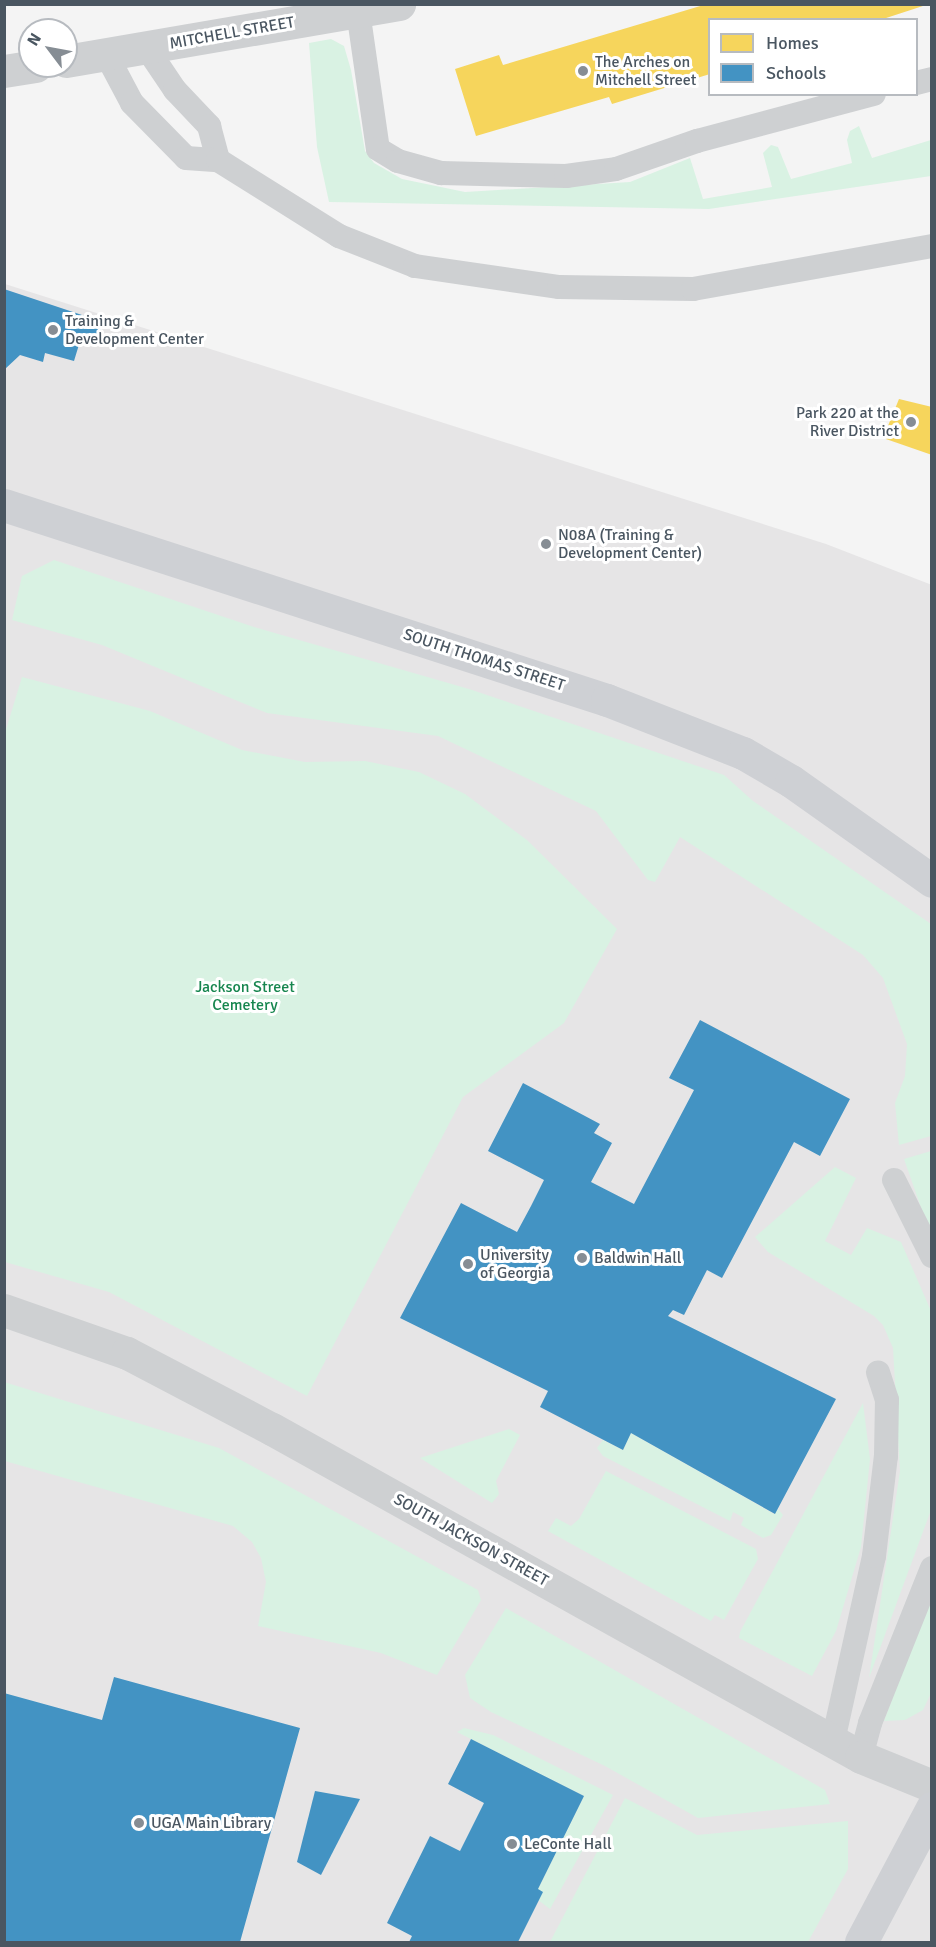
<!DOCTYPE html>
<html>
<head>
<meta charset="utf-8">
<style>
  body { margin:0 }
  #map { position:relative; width:936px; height:1947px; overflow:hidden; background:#f4f4f4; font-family:Signika,sans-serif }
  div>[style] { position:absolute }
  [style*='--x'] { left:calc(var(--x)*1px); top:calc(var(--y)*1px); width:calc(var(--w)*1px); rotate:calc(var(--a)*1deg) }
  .education>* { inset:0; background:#e6e5e6 }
  .green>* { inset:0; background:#d9f2e3 }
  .homes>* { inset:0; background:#f6d55c }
  .schools>* { inset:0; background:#4393c3 }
  .lane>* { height:24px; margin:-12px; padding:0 12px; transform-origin:12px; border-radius:12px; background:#ced0d2 }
  .street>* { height:33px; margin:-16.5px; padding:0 16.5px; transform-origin:16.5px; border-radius:16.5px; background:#ced0d2 }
  .secondary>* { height:33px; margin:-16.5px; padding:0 16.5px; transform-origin:16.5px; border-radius:16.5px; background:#ced0d4 }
  .dots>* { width:16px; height:16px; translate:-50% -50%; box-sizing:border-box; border:3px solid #fff; border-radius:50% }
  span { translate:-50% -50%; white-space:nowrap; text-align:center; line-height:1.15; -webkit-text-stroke:6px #fff; paint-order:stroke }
  .street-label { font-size:16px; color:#4a5661 }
  .poi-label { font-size:16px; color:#4a5661 }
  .left { translate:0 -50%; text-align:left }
  .right { translate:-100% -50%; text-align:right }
  .park-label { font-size:16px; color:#17864f }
  .frame { position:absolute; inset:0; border:6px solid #4a5661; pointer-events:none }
  .legend { position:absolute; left:708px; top:18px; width:210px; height:78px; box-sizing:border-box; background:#fff; border:2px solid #b7bbc0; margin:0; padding:8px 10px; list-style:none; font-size:18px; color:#4a5661 }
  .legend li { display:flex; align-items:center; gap:12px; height:30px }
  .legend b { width:30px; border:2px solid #b7bbc0 }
  .north { position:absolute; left:18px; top:18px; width:60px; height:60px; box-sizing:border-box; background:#fff; border:2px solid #b7bbc0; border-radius:50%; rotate:302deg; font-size:16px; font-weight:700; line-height:24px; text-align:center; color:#4a5661 }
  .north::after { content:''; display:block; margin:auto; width:21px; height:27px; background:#868d94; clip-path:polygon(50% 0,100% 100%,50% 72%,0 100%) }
</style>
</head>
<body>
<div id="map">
  <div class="education">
    <i style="clip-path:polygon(5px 284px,826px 544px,932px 585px,931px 1942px,5px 1942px)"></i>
  </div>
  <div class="green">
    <i style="clip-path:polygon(331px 39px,344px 46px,351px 70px,365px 151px,374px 163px,402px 179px,465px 192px,630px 182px,690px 158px,703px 199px,772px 187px,763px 153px,771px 145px,778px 147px,791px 179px,852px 163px,847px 140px,850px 131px,859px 126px,872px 158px,931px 140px,931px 176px,709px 209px,329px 202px,317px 147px,309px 43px)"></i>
    <i style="clip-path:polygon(54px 560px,254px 627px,469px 689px,724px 775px,753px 801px,931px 924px,931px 1136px,899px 1145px,895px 1103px,905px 1076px,907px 1044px,883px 978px,863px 955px,680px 837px,655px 882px,648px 880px,596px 811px,438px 736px,267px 713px,102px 645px,12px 620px,22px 576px)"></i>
    <i style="clip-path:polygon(22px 677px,150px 711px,242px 750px,305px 762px,365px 761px,419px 772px,465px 794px,527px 840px,617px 929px,564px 1023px,463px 1097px,307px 1396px,109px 1292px,5px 1262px,4px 736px)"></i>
    <i style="clip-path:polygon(931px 1151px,931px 1236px,904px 1159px)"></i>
    <i style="clip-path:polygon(835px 1167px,856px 1178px,825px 1241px,851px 1255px,867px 1228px,901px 1242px,931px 1311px,931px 1510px,869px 1678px,900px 1471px,893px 1348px,883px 1325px,874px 1316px,768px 1252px,755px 1237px)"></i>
    <i style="clip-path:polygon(4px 1382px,219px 1448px,478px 1590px,481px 1600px,437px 1675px,381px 1653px,258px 1626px,266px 1582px,261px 1558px,252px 1542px,233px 1526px,5px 1461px)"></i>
    <i style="clip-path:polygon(863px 1403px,870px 1459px,861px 1547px,836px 1631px,812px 1676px,739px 1638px,740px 1632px)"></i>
    <i style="clip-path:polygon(509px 1429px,520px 1435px,496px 1481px,499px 1494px,492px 1503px,420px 1458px)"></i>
    <i style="clip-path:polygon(631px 1433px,774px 1514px,778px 1509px,783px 1515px,771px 1535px,763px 1538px,741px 1525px,744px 1518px,733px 1512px,730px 1521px,603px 1456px,597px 1448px,603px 1440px,623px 1450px)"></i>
    <i style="clip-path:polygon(606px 1471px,756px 1549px,758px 1559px,724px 1620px,715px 1615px,711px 1621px,548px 1531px,556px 1518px,571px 1526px,579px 1519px)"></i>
    <i style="clip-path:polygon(931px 1594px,931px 1693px,923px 1710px,905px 1720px,884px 1721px)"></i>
    <i style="clip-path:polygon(506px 1608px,825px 1790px,830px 1804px,698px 1818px,605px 1766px,491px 1712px,470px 1698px,465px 1675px)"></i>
    <i style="clip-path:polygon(464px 1728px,493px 1735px,613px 1795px,550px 1909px,538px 1900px,538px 1889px,584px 1796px,457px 1732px)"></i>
    <i style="clip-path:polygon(625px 1798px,697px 1835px,848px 1821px,848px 1869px,808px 1942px,550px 1942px)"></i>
  </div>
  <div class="homes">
    <i style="clip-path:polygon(707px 4px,926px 5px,880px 20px,710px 20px,710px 74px,612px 104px,609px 97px,476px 136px,455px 69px,499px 55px,503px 65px)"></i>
    <i style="clip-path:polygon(899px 399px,932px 407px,932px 455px,883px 438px)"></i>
  </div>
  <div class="schools">
    <i style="clip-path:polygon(4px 289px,103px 322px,97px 343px,81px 338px,74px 361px,45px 353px,43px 362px,20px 355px,4px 370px)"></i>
    <i style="clip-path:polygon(700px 1020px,850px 1099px,820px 1156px,794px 1142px,722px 1278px,707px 1270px,684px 1315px,673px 1310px,668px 1316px,836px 1399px,775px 1514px,631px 1433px,623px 1450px,540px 1407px,548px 1391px,400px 1318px,461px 1203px,517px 1232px,531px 1206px,544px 1180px,488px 1151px,523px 1083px,600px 1124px,594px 1133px,612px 1143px,591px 1182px,634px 1204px,694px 1090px,669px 1078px)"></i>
    <i style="clip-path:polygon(114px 1677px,300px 1728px,240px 1942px,4px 1942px,4px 1693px,102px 1720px)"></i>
    <i style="clip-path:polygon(471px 1739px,584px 1796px,538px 1889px,543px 1892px,518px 1942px,409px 1942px,412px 1936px,387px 1923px,430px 1836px,460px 1851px,484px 1803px,448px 1784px)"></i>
    <i style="clip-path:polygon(315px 1791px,360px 1799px,321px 1875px,297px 1862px)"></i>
  </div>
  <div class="lane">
    <i style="--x:358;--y:11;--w:139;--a:81.8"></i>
    <i style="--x:378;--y:149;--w:23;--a:31"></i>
    <i style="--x:398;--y:161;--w:45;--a:15.6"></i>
    <i style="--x:441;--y:173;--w:125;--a:1.4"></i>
    <i style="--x:566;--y:176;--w:50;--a:-8"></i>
    <i style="--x:616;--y:169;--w:86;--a:-19.1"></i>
    <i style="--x:697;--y:141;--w:183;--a:-14.9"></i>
    <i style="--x:146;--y:47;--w:52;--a:56"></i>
    <i style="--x:175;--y:90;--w:50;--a:46.6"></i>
    <i style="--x:209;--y:126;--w:35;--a:75"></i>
    <i style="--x:106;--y:54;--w:55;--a:62"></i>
    <i style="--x:132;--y:103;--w:77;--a:45.5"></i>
    <i style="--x:186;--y:158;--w:32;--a:4"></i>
    <i style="--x:218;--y:160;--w:143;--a:32.1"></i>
    <i style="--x:339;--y:236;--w:82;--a:21.5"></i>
    <i style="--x:415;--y:266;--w:146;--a:8.3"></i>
    <i style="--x:559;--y:287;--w:134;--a:0.9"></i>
    <i style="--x:693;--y:289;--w:243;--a:-10.2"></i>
    <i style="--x:916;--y:83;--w:16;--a:-14"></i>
    <i style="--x:894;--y:1180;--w:85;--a:63.4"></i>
    <i style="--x:833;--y:1741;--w:189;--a:-77.5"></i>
    <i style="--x:874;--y:1556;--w:101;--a:-83.2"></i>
    <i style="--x:886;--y:1456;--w:56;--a:-89"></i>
    <i style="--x:887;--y:1400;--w:29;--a:-108"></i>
    <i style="--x:861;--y:1757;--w:35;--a:-75"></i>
    <i style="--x:870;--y:1723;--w:167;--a:-68.2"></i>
  </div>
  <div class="street">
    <i style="--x:66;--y:61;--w:338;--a:-9.7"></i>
    <i style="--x:4;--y:71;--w:32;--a:-9"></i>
    <i style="--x:4;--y:1310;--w:130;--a:19.3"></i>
    <i style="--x:127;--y:1353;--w:164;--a:27.7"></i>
    <i style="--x:272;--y:1429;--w:674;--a:29.11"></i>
    <i style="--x:861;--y:1757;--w:77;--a:22.2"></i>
  </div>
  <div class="secondary">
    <i style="--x:4;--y:505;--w:634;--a:17.92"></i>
    <i style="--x:607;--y:700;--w:146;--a:21.3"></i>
    <i style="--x:743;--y:753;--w:56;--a:30.3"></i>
    <i style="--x:791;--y:781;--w:173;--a:35.3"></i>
    <i style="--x:861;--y:1942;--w:152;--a:-62.1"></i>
  </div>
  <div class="dots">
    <i style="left:583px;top:71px;background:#868d94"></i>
    <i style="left:53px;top:330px;background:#868d94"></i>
    <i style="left:911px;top:422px;background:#868d94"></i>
    <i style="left:546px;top:544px;background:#868d94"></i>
    <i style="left:582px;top:1258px;background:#868d94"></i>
    <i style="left:468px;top:1264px;background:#868d94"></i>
    <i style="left:139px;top:1823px;background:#868d94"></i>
    <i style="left:512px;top:1844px;background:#868d94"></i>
  </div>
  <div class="street-label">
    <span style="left:232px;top:33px;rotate:-10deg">MITCHELL STREET</span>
    <span style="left:484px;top:660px;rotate:18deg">SOUTH THOMAS STREET</span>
    <span style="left:471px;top:1540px;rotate:29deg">SOUTH JACKSON STREET</span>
  </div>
  <div class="poi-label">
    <span class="left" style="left:595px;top:71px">The Arches on<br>Mitchell Street</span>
    <span class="left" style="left:65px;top:330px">Training &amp;<br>Development Center</span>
    <span class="right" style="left:899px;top:422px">Park 220 at the<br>River District</span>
    <span class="left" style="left:558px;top:544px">N08A (Training &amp;<br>Development Center)</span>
    <span class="left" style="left:480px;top:1264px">University<br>of Georgia</span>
    <span class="left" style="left:594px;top:1258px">Baldwin Hall</span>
    <span class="left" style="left:151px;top:1823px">UGA Main Library</span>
    <span class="left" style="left:524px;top:1844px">LeConte Hall</span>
  </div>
  <div class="park-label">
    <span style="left:245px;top:996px">Jackson Street<br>Cemetery</span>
  </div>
  <div class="frame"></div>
  <ul class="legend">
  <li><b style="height:16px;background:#f6d55c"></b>Homes</li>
  <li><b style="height:16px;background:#4393c3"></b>Schools</li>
  </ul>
  <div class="north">N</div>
</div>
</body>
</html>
